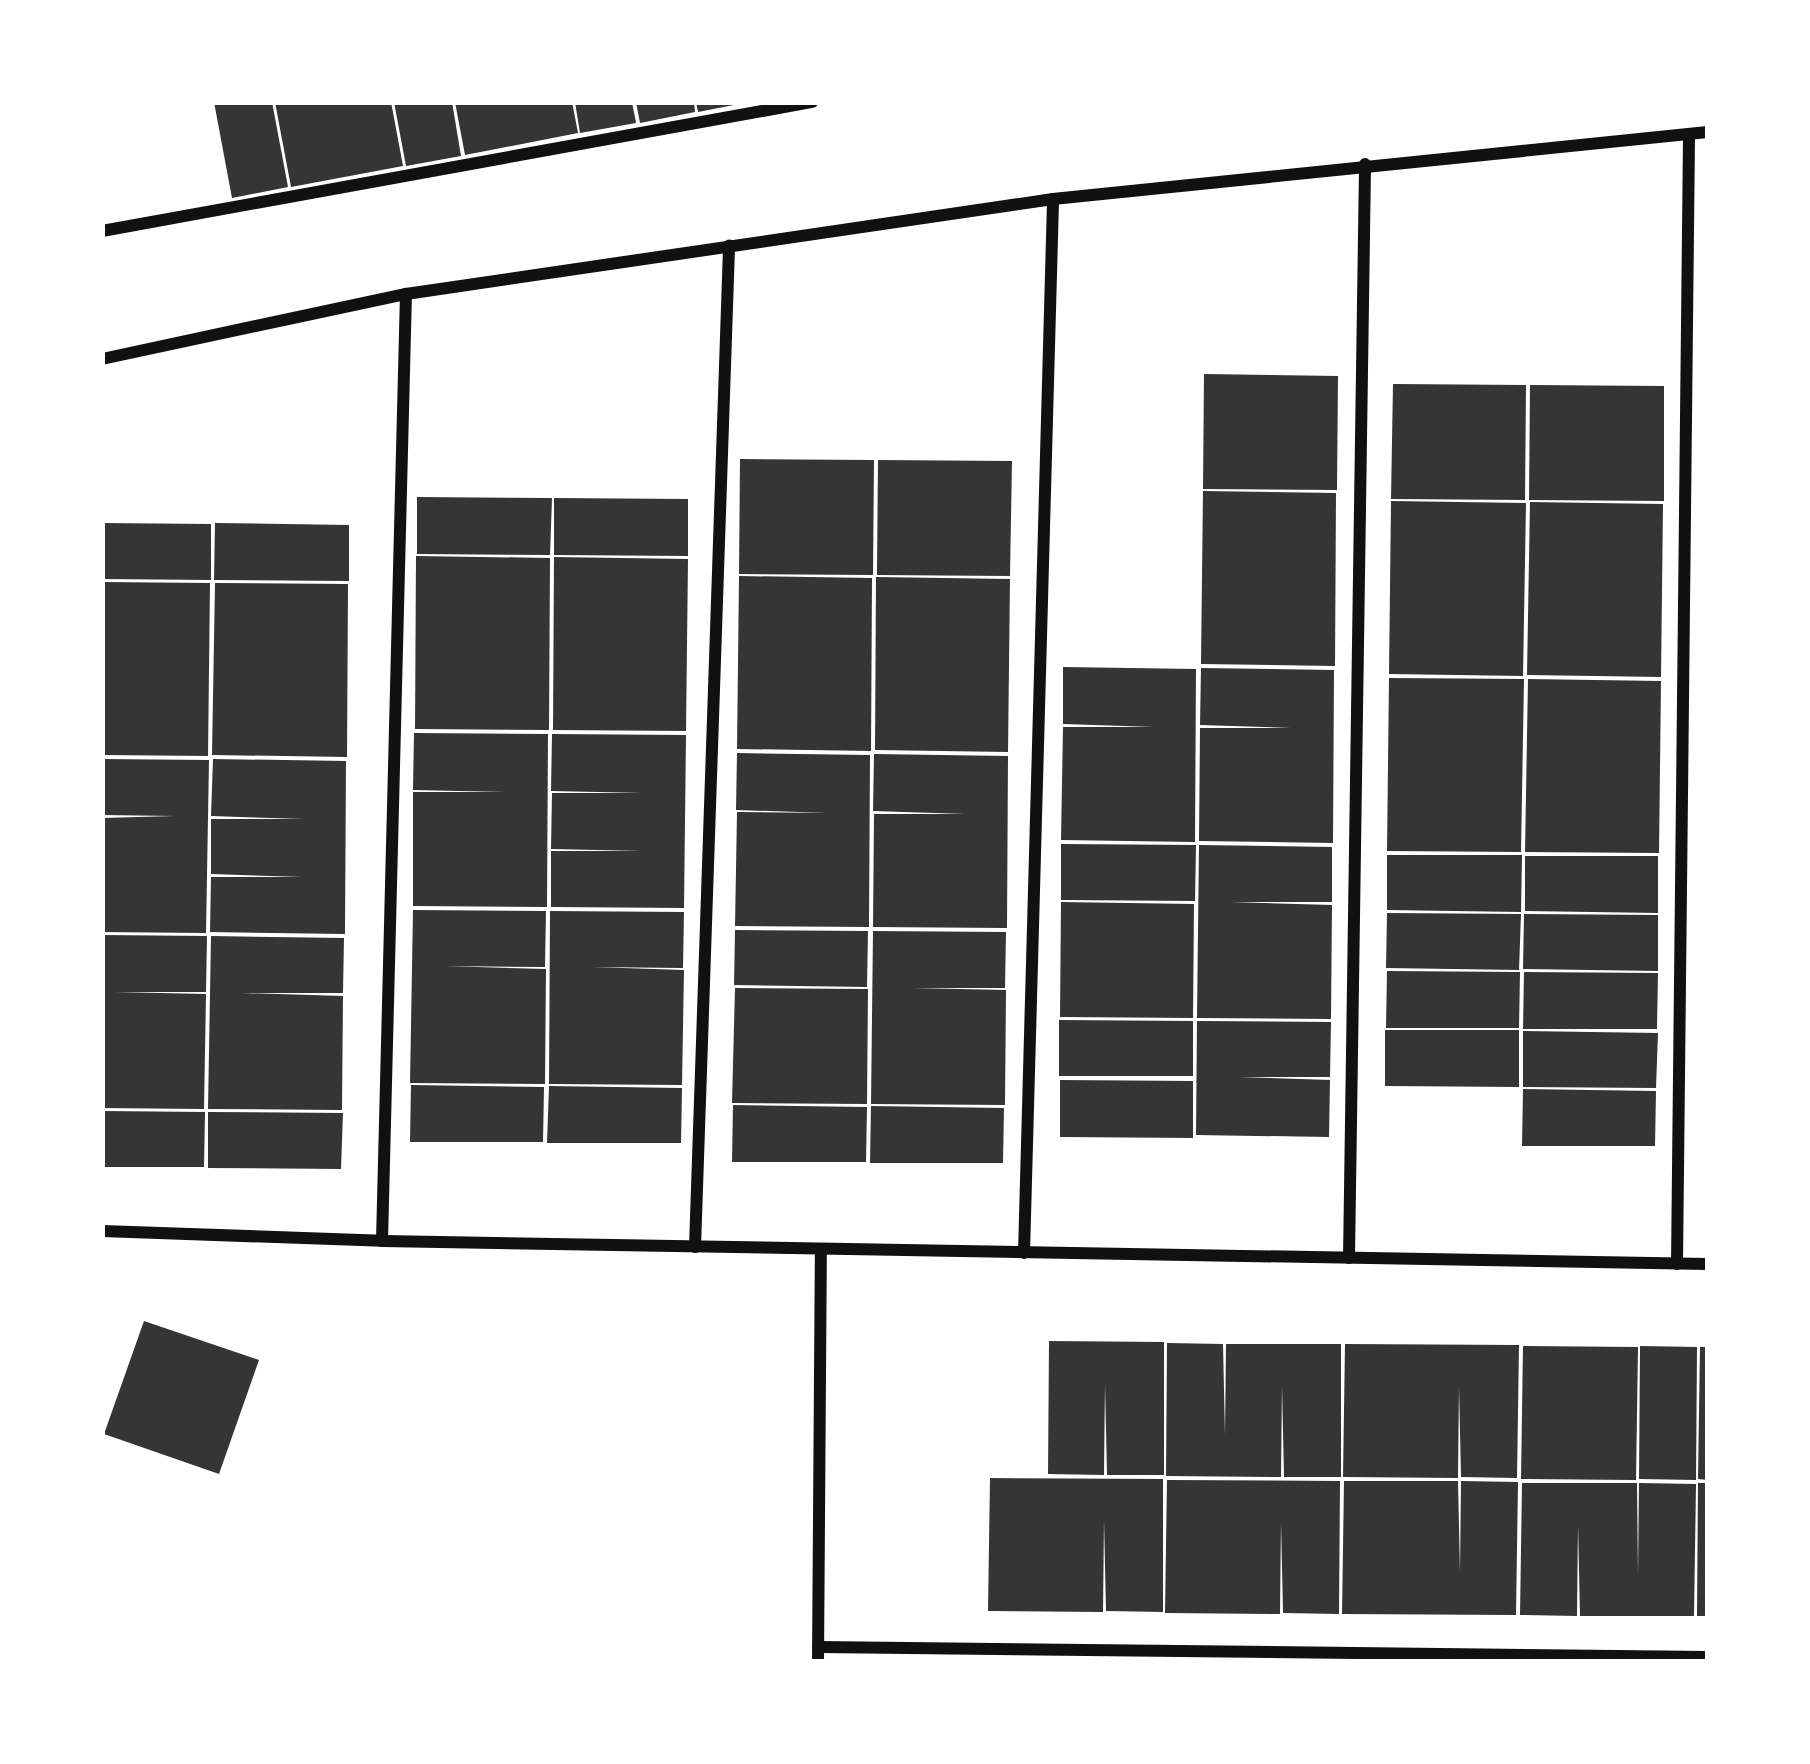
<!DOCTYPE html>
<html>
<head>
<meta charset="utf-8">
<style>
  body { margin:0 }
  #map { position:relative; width:1810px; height:1764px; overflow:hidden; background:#fff; font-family:"Noto Serif",serif }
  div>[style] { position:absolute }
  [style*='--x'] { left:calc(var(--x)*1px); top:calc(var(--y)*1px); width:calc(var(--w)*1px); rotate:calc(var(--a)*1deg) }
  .building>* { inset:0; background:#353535 }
  .minor>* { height:12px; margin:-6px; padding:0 6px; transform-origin:6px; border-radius:6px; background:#111 }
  span { translate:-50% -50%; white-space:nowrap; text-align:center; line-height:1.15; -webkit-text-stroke:9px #fff; paint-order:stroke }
  .frame { position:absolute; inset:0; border:105px solid #fff; pointer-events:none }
</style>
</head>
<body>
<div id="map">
  <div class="building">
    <i style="clip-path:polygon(214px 102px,272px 102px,288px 187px,232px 198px)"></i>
    <i style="clip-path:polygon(275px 102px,391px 102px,403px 166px,291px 187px)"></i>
    <i style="clip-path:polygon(394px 102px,452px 102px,461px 156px,406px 166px)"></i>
    <i style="clip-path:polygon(455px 102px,572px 102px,578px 133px,465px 155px)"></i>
    <i style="clip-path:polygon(575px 102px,632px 102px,636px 123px,580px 133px)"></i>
    <i style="clip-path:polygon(636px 102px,694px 102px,695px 112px,640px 123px)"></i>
    <i style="clip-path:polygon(696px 102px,739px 102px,739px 104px,698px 112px)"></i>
    <i style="clip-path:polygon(1204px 374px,1338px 376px,1337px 490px,1203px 489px)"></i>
    <i style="clip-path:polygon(1393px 384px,1526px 385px,1525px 500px,1391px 499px)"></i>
    <i style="clip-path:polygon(1530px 385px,1664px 386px,1664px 501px,1529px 500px)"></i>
    <i style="clip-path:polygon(740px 459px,874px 460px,873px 575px,739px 574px)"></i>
    <i style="clip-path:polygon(878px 460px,1012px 461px,1010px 576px,877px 575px)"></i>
    <i style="clip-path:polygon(1203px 491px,1336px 493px,1335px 666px,1201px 664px)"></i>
    <i style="clip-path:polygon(417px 497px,552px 498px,550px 555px,417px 554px)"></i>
    <i style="clip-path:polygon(554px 498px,688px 499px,688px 556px,554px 555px)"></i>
    <i style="clip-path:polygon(1391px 501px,1526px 503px,1523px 676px,1389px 674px)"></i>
    <i style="clip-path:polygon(1530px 502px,1663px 504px,1661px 677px,1527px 675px)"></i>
    <i style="clip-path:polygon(102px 523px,211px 524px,211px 580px,102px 579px)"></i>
    <i style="clip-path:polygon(215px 523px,349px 525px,349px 581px,214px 580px)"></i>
    <i style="clip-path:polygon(416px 556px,550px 558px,549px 730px,415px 729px)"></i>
    <i style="clip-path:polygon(554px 557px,688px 559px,686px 731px,553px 730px)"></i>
    <i style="clip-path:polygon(739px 576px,872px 578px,871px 751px,737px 749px)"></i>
    <i style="clip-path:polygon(876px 577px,1010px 579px,1008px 752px,875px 750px)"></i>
    <i style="clip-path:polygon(102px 582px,210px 583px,208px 756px,102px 755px)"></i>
    <i style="clip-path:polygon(215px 583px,348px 584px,347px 757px,212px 755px)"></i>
    <i style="clip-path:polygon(1063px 667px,1196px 669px,1195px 842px,1061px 840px,1063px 727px,1154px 727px,1063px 724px)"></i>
    <i style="clip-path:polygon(1201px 668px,1334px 670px,1333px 843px,1199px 841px,1200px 728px,1291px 728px,1200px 725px)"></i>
    <i style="clip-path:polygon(1389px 678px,1524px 679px,1521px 852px,1387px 851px)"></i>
    <i style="clip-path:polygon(1528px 679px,1661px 681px,1659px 853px,1525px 852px)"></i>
    <i style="clip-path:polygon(414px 733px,548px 734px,547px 907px,413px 906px,413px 792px,505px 792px,413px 790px)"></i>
    <i style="clip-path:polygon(552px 734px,686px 735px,684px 908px,551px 907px,551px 851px,642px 851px,551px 849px,552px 793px,643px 793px,551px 791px)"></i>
    <i style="clip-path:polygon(737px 753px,870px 755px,869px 927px,735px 926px,737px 812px,828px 813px,736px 810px)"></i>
    <i style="clip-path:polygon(874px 754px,1008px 756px,1007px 928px,873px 927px,874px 814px,965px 814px,873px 811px)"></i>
    <i style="clip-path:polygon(102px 759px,209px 760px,206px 933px,102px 932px,102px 818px,175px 816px,102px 815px)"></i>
    <i style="clip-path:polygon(213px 759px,346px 761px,345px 934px,210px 932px,211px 877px,302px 877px,211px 874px,211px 819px,303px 819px,211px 816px)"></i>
    <i style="clip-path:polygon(1061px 844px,1196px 845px,1195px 901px,1061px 900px)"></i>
    <i style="clip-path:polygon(1199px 845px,1332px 847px,1332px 902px,1231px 902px,1332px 905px,1331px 1019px,1197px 1018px)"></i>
    <i style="clip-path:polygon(1387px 855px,1522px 855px,1521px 912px,1387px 910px)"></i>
    <i style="clip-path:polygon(1525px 856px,1658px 856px,1658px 913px,1525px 911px)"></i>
    <i style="clip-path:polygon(1061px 902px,1194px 904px,1193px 1018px,1060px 1017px)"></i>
    <i style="clip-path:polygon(413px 910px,546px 911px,545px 967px,444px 966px,546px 969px,545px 1084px,410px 1083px)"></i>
    <i style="clip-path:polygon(550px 911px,684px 912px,683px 968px,592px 967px,684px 970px,682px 1085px,549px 1084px)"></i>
    <i style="clip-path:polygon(1387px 913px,1521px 914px,1519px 970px,1386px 968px)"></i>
    <i style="clip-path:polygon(1524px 914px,1658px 915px,1658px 971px,1523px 969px)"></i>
    <i style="clip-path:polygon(735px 930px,868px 931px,867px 987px,734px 985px)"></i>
    <i style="clip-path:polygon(873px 931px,1006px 932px,1005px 988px,914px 988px,1006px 990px,1005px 1105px,871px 1104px)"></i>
    <i style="clip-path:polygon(102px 935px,207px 936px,206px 992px,115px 992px,206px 994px,204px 1109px,102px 1108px)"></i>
    <i style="clip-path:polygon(211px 936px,344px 938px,343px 993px,242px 993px,343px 996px,342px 1110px,208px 1109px)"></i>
    <i style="clip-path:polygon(1387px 971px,1520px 972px,1519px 1028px,1386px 1028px)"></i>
    <i style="clip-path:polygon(1524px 972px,1658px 973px,1657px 1029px,1523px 1029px)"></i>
    <i style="clip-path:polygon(735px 988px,868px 989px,867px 1104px,732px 1103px)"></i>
    <i style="clip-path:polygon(1059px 1020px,1193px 1021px,1193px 1076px,1059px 1076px)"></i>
    <i style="clip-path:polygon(1197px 1021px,1331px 1022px,1330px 1077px,1239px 1077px,1330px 1080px,1329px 1137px,1196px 1135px)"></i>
    <i style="clip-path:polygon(1385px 1030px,1519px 1030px,1519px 1087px,1385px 1086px)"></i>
    <i style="clip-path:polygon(1523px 1031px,1658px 1033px,1656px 1088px,1523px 1087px)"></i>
    <i style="clip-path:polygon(1060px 1080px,1193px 1081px,1193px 1138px,1060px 1137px)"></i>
    <i style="clip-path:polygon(411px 1085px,544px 1087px,543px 1142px,410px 1142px)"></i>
    <i style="clip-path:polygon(549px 1086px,682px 1088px,681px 1143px,547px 1143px)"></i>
    <i style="clip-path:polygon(1523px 1089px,1656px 1091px,1655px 1146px,1522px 1146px)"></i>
    <i style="clip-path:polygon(733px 1105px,867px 1107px,866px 1162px,732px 1162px)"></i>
    <i style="clip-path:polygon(871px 1106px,1004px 1108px,1003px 1163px,870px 1163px)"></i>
    <i style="clip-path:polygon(102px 1111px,205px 1112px,204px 1167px,102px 1167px)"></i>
    <i style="clip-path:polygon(208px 1112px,343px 1113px,341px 1169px,208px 1168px)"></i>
    <i style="clip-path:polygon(144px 1321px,259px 1360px,219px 1474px,104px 1434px)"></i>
    <i style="clip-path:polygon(1049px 1341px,1164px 1342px,1164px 1475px,1107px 1475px,1105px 1384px,1104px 1475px,1048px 1474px)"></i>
    <i style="clip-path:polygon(1167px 1343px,1223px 1344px,1225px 1435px,1226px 1344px,1341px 1344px,1341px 1477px,1284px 1477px,1282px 1386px,1281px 1477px,1166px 1476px)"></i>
    <i style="clip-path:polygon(1345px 1344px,1519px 1345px,1517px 1478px,1461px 1477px,1459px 1387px,1458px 1478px,1343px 1477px)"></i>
    <i style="clip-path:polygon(1523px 1346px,1638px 1347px,1636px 1480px,1521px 1479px)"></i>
    <i style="clip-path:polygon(1640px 1346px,1697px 1347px,1696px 1480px,1639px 1479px)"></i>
    <i style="clip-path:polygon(1700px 1347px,1708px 1347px,1708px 1480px,1698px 1479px)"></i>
    <i style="clip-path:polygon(990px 1478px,1163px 1479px,1163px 1612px,1106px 1611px,1104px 1520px,1103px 1612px,988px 1611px)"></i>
    <i style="clip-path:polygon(1167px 1480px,1340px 1481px,1339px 1614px,1283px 1613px,1281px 1522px,1280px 1614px,1165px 1613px)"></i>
    <i style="clip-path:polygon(1344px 1481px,1458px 1481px,1460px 1572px,1461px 1481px,1518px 1482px,1516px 1615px,1342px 1614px)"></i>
    <i style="clip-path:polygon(1522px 1483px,1637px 1483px,1638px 1574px,1639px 1483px,1696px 1484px,1694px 1616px,1580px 1616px,1578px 1525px,1577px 1616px,1520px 1615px)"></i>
    <i style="clip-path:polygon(1698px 1483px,1708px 1483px,1708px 1616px,1697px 1616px)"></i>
  </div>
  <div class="minor">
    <i style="--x:102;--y:231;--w:722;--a:-10.3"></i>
    <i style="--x:102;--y:359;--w:311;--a:-12.1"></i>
    <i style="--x:406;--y:294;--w:654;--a:-8.35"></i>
    <i style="--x:1053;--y:199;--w:658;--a:-5.84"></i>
    <i style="--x:102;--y:1231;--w:280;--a:2"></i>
    <i style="--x:382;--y:1241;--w:1326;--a:0.99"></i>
    <i style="--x:382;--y:1241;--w:947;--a:-88.55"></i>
    <i style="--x:695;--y:1247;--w:1002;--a:-88.05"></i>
    <i style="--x:1024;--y:1253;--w:1054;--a:-88.42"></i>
    <i style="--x:1349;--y:1258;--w:1094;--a:-89.16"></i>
    <i style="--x:1677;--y:1264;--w:1130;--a:-89.39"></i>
    <i style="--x:818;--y:1647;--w:890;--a:0.64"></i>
    <i style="--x:818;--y:1662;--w:413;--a:-89.6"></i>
  </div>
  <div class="frame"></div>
</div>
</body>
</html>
